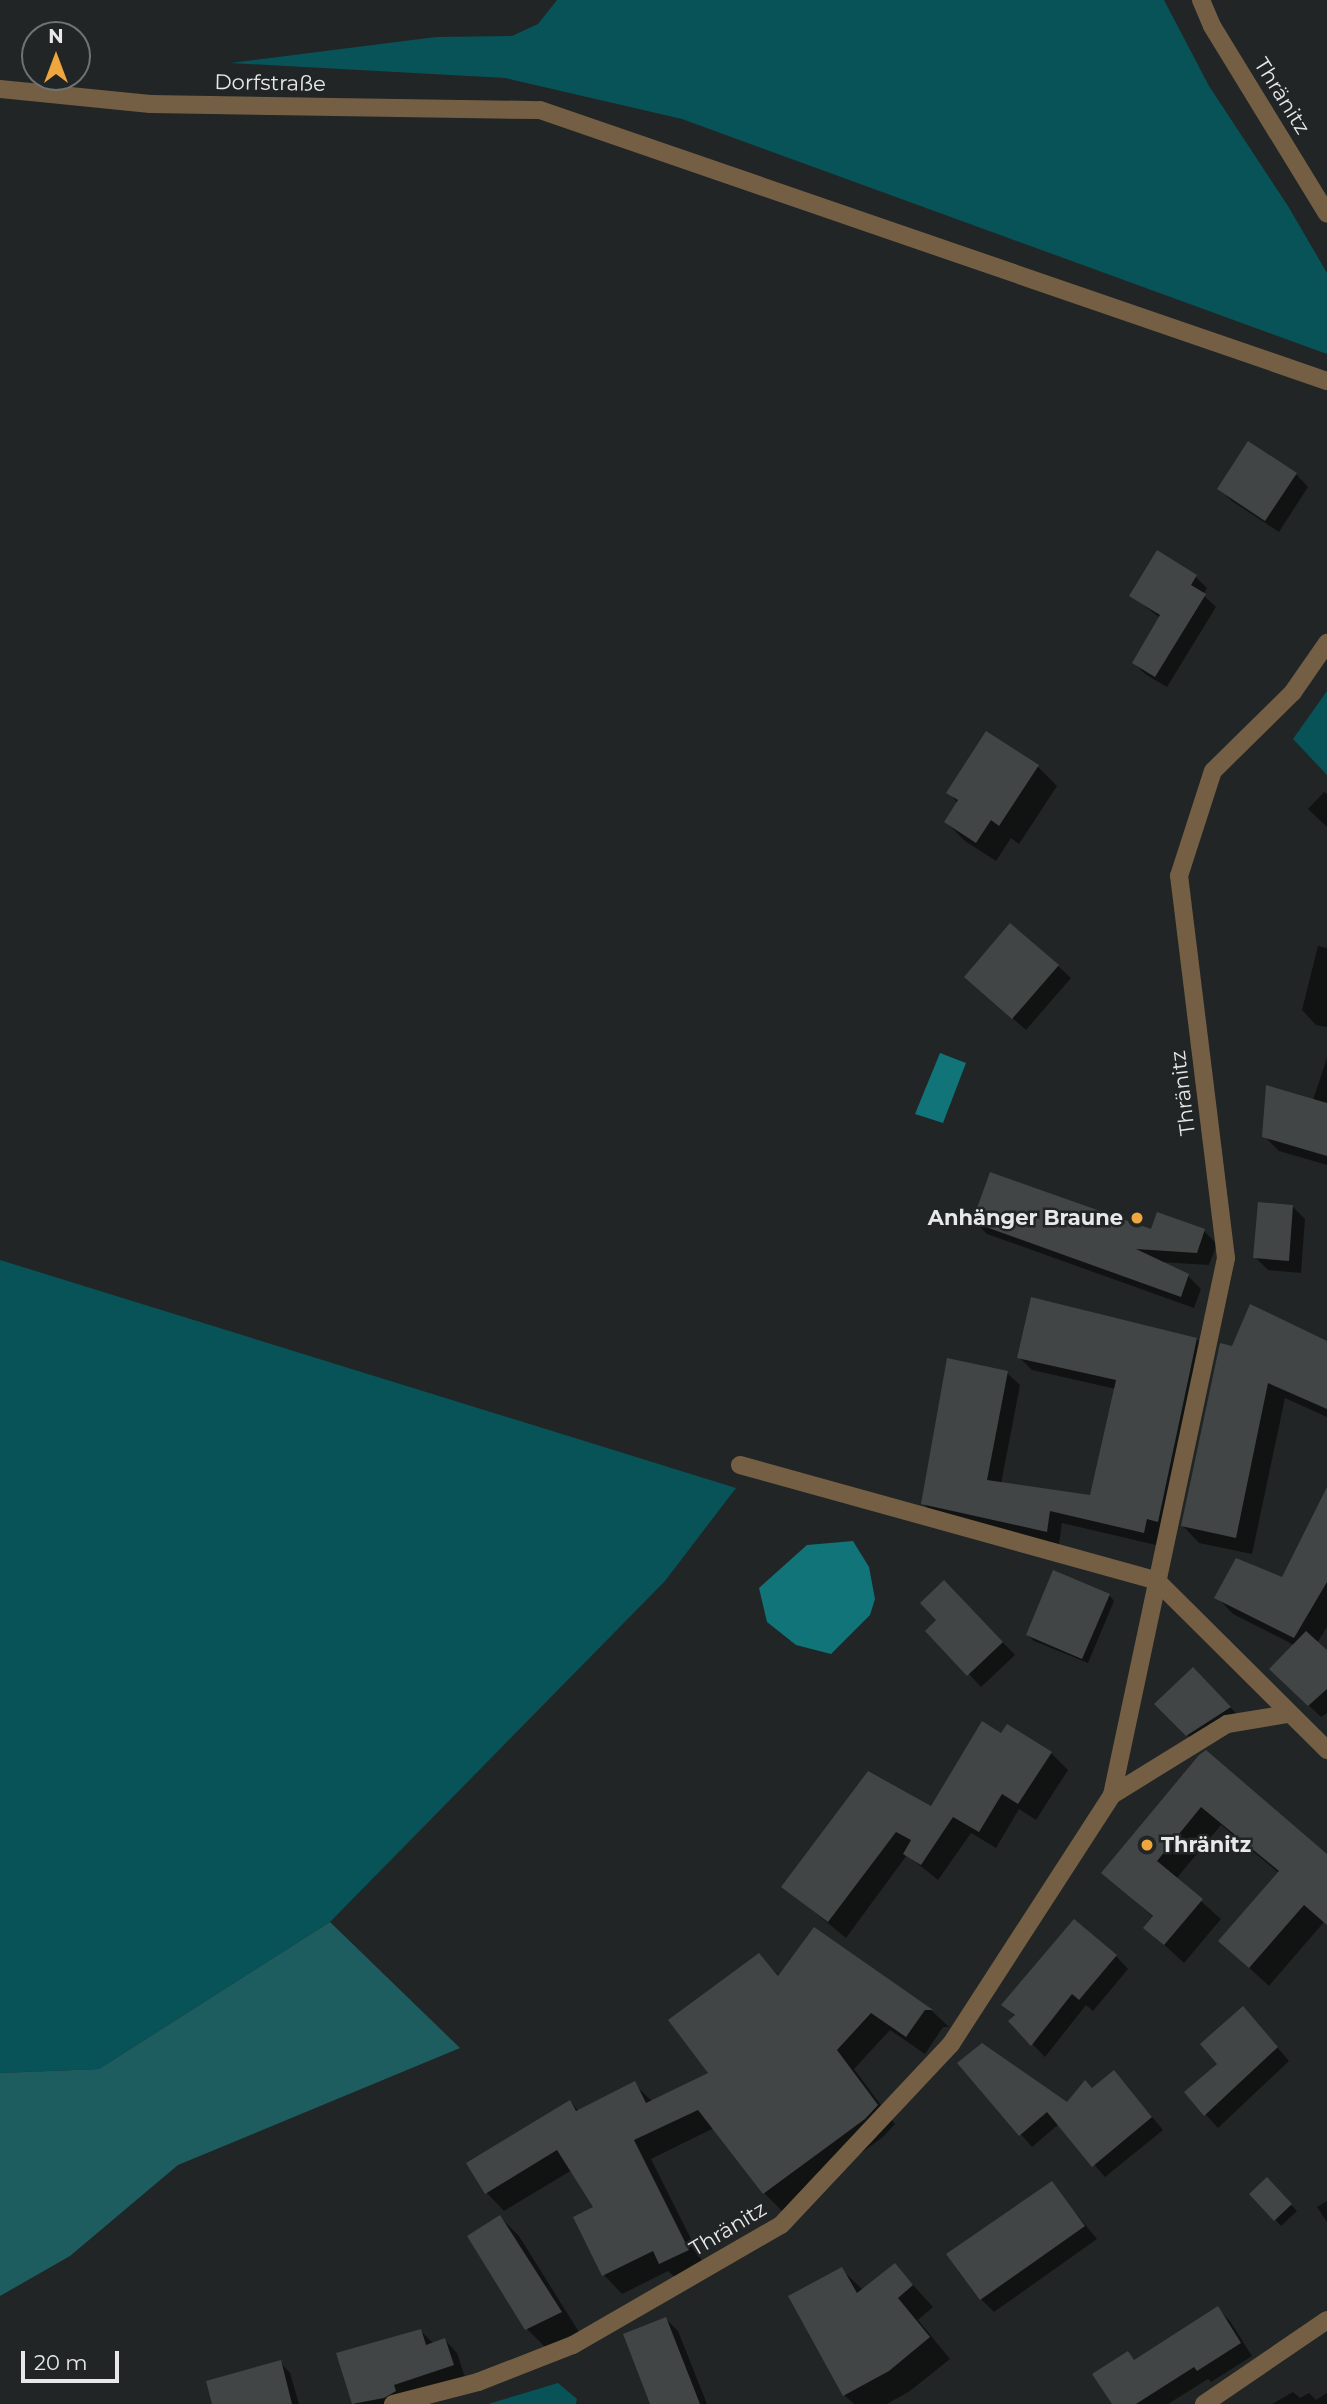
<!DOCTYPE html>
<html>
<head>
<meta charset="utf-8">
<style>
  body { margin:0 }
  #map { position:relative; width:1327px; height:2404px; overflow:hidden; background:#212525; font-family:Montserrat,sans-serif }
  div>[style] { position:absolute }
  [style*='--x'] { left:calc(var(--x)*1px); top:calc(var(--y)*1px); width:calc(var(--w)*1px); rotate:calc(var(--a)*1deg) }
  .green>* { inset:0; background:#075357 }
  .forest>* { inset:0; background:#1d5c5f }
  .water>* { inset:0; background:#107479 }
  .shadow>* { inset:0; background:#0007 }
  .building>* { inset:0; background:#414546 }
  .minor>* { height:18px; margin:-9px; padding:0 9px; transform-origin:9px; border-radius:9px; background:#745f45 }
  .dots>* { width:19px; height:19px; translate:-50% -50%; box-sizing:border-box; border:4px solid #212525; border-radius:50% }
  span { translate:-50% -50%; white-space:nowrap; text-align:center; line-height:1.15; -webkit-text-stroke:5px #212525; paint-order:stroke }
  .street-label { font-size:21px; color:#e7e9e9 }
  .poi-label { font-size:21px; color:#e7e9e9; font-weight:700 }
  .right { translate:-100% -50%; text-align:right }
  .left { translate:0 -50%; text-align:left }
  .north { position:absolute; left:21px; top:21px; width:70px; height:70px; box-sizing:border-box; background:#212525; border:2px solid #707373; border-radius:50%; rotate:0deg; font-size:19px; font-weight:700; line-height:28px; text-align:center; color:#e7e9e9 }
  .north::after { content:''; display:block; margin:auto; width:24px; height:32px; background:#f0a63f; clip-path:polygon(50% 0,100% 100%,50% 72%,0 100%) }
  .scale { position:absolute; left:21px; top:2351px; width:98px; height:32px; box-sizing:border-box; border:4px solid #e7e9e9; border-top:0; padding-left:9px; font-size:21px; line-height:24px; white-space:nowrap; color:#e7e9e9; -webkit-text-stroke:5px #212525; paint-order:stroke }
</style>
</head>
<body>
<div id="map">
  <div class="green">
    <i style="clip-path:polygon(557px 0,1164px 0,1209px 86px,1288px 206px,1327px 273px,1327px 354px,682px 119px,505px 78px,230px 63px,436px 37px,512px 36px,538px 24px)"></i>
    <i style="clip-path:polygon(1327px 691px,1327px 775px,1293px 739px)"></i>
    <i style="clip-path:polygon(0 1260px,736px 1488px,665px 1581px,330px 1922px,99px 2069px,0 2073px)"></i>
    <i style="clip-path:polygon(558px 2383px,577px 2399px,576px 2404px,488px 2404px)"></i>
  </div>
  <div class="forest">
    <i style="clip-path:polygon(330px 1922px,460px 2048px,178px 2165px,70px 2256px,0 2296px,0 2073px,99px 2069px)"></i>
  </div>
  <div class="water">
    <i style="clip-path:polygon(940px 1053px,966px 1063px,943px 1123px,915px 1114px)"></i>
    <i style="clip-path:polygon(853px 1541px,869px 1567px,875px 1599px,870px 1615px,831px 1654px,796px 1645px,767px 1622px,759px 1588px,807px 1545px)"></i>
  </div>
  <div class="shadow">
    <i style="clip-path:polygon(1296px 474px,1308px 487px,1279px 532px,1232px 501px,1219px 489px)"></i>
    <i style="clip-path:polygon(1196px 577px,1207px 588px,1203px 595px,1216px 607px,1167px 687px,1145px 674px,1134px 663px,1160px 618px,1131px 595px)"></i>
    <i style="clip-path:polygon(1038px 767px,1057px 786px,1019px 844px,1011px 838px,996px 861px,965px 841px,946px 822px,958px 803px,948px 792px)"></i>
    <i style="clip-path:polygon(1324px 792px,1327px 794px,1327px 827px,1308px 809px)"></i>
    <i style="clip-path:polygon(1318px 946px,1327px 948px,1327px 1027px,1316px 1025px,1302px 1010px)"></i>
    <i style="clip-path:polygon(1058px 966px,1071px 978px,1026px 1030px,966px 977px)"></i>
    <i style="clip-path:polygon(1327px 1058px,1327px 1165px,1279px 1151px,1264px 1136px,1313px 1100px)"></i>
    <i style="clip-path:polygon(1292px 1206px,1305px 1219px,1301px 1273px,1268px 1270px,1255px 1257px)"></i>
    <i style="clip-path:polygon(1158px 1214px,1204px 1231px,1217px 1244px,1209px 1265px,1159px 1262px,1188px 1276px,1201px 1289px,1194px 1308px,987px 1234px,974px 1221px,1152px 1231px)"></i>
    <i style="clip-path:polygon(1197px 1339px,1209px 1352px,1156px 1545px,1062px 1523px,1059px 1544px,936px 1516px,923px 1503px,1007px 1373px,1020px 1385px,1001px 1484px,1091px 1497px,1116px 1389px,1032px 1370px,1019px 1357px)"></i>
    <i style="clip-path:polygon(1327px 1343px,1327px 1417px,1285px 1398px,1252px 1554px,1199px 1543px,1183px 1526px,1233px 1348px)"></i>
    <i style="clip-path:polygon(1327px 1491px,1327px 1627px,1317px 1643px,1327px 1652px,1327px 1713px,1321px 1717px,1284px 1682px,1294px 1645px,1233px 1614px,1217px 1597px,1283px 1580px)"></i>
    <i style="clip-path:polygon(957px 1595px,1015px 1655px,981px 1687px,969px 1674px)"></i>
    <i style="clip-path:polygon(1109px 1595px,1114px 1601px,1088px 1663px,1034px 1641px,1028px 1635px)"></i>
    <i style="clip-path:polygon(1193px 1670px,1243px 1720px,1200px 1748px,1156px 1704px)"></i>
    <i style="clip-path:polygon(1002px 1736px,1051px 1753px,1068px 1770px,1036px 1820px,1019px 1809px,996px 1848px,971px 1833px,938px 1880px,907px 1855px,846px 1938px,783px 1886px,932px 1809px)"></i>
    <i style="clip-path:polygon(1206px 1753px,1327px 1855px,1327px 1925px,1324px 1922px,1269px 1986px,1220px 1941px,1279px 1873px,1221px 1825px,1176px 1879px,1221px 1919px,1184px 1963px,1146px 1928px,1154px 1918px,1104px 1873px)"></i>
    <i style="clip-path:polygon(815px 1930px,932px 2011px,949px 2027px,943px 2027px,925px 2054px,890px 2030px,854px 2069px,895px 2124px,883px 2137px,782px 2211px,764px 2193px,714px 2128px,651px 2159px,706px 2269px,679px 2281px,668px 2271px,622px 2294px,604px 2275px,576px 2218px,596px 2208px,572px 2170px,504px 2211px,486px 2192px,570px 2102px,579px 2111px,634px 2084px,653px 2102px,710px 2074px,759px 1955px,780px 1977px)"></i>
    <i style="clip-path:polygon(1116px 1956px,1128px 1969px,1093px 2011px,1086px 2005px,1045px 2057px,1010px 2021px,1016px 2017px,1004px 2005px)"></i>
    <i style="clip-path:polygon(1255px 2021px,1289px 2061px,1218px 2128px,1186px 2093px,1220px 2064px)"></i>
    <i style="clip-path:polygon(960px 2064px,1067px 2104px,1092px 2090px,1125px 2084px,1163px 2130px,1105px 2177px,1059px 2124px,1032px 2147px)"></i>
    <i style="clip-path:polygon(1267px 2179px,1297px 2211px,1281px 2226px,1252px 2194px)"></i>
    <i style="clip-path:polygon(1052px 2184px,1097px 2239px,994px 2312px,981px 2299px)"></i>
    <i style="clip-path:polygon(1327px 2201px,1327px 2222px,1317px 2207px)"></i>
    <i style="clip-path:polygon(500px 2217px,519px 2236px,579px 2332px,546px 2348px,527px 2329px)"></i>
    <i style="clip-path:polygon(895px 2265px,933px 2307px,918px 2320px,950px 2359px,910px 2391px,887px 2404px,854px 2404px,844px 2395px,841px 2269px,863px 2290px)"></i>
    <i style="clip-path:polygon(1217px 2308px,1230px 2321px,1252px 2356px,1211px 2382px,1208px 2379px,1168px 2404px,1114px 2404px,1135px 2361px)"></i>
    <i style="clip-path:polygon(666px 2319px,678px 2331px,707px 2404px,652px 2404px)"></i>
    <i style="clip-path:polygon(421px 2331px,434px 2344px,445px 2340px,457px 2353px,465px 2377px,406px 2404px,354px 2404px,338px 2354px)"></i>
    <i style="clip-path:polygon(280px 2362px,290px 2373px,299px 2404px,214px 2404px)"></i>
    <i style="clip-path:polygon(1293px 2392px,1300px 2398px,1309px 2393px,1316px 2400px,1327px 2393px,1327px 2404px,1272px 2404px)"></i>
  </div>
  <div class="building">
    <i style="clip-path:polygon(1248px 441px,1297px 473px,1265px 521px,1217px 489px)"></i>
    <i style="clip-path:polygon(1157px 550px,1197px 575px,1191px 585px,1206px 594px,1155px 677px,1132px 663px,1160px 615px,1129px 596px)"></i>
    <i style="clip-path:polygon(986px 731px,1039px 765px,999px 826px,991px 820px,976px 843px,944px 822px,958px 800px,946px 793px)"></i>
    <i style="clip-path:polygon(1010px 923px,1059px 965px,1012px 1019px,964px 977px)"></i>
    <i style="clip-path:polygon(1266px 1085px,1327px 1103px,1327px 1156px,1262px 1137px)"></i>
    <i style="clip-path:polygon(990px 1172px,1151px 1229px,1157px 1212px,1205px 1229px,1197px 1253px,1136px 1249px,1189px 1274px,1181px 1297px,972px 1222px)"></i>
    <i style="clip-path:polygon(1258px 1202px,1293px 1205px,1289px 1261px,1253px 1258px)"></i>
    <i style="clip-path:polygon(1031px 1297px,1197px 1338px,1158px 1522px,1147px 1519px,1144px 1533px,1050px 1511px,1047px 1532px,921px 1504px,947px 1358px,1008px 1371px,987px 1480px,1090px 1495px,1116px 1380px,1017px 1358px)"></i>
    <i style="clip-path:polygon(1250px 1304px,1327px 1341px,1327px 1409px,1268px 1383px,1236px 1538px,1181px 1526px,1220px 1343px,1232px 1346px)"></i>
    <i style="clip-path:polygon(1327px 1487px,1327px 1582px,1294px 1638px,1214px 1598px,1236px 1558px,1282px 1577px)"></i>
    <i style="clip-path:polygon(1053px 1570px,1110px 1594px,1082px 1659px,1026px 1635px)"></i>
    <i style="clip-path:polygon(944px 1580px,1003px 1642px,967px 1676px,925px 1631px,936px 1620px,920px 1603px)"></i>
    <i style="clip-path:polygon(1306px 1631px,1327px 1650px,1327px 1689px,1308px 1706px,1269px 1669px)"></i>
    <i style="clip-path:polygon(1193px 1667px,1231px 1707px,1186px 1736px,1154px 1704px)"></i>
    <i style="clip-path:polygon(982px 1721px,1001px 1733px,1007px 1724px,1052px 1752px,1018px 1804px,1002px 1794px,979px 1832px,953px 1817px,921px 1865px,903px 1854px,911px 1840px,896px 1832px,828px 1922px,781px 1887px,868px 1771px,931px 1806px)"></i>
    <i style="clip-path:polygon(1206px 1750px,1327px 1854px,1327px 1925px,1304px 1905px,1249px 1968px,1218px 1941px,1279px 1871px,1201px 1807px,1157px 1861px,1203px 1899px,1164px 1945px,1143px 1928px,1153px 1916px,1101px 1873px,1199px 1755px)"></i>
    <i style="clip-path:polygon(1074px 1919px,1117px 1955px,1079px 2000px,1072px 1994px,1031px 2046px,1008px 2021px,1015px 2015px,1001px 2005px)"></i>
    <i style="clip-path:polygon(814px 1927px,933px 2010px,925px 2010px,906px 2037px,871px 2013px,837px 2050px,878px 2105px,865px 2119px,763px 2194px,698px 2110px,634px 2140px,689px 2250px,659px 2264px,653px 2251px,602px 2276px,573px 2217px,593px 2207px,557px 2150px,485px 2194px,466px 2163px,570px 2100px,576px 2111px,635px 2081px,646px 2103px,708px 2073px,668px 2020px,759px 1953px,778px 1976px)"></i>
    <i style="clip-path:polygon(1243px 2006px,1278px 2047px,1204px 2116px,1184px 2092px,1217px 2064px,1200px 2044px)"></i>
    <i style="clip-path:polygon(982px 2043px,1067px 2102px,1085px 2080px,1092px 2088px,1114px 2070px,1152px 2117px,1092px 2167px,1047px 2112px,1019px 2136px,957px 2063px)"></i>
    <i style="clip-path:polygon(1267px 2177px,1292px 2204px,1274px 2221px,1249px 2194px)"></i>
    <i style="clip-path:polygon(1052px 2181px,1085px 2226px,980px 2300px,946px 2254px)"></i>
    <i style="clip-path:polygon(500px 2215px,562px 2312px,525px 2330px,467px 2236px)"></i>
    <i style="clip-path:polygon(895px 2263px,913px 2285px,898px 2298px,930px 2337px,889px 2371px,843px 2396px,788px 2296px,842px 2267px,857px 2293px)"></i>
    <i style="clip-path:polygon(1218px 2306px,1241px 2343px,1197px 2371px,1194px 2367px,1136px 2404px,1112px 2404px,1092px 2374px,1128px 2351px,1134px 2360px)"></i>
    <i style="clip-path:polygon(666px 2317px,700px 2404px,650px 2404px,623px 2334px)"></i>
    <i style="clip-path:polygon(421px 2329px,426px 2345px,445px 2338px,454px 2365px,394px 2385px,396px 2391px,384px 2398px,352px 2404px,336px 2353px)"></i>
    <i style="clip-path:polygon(281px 2360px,292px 2404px,212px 2404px,206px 2381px)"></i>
  </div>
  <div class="minor">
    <i style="--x:1201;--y:0;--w:28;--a:67"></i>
    <i style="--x:1212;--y:26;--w:220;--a:58.5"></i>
    <i style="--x:0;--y:89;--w:151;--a:5.7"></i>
    <i style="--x:150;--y:104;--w:390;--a:0.9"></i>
    <i style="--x:540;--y:110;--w:832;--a:19"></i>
    <i style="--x:740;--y:1465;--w:433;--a:15.5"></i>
    <i style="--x:1157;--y:1581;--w:240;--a:44.8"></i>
    <i style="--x:1112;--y:1795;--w:135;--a:-31.7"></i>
    <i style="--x:1227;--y:1724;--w:62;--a:-9.3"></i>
    <i style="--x:393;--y:2404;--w:88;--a:-14.5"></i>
    <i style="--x:478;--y:2382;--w:102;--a:-21.3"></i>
    <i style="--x:573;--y:2345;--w:240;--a:-30"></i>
    <i style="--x:781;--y:2225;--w:248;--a:-46.8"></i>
    <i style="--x:951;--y:2044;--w:297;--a:-57.1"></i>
    <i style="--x:1112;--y:1795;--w:549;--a:-78.01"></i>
    <i style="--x:1226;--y:1258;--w:385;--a:-97"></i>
    <i style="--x:1179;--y:876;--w:110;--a:-72.1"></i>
    <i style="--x:1213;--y:771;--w:112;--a:-44.6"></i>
    <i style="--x:1293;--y:692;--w:60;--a:-55.2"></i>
    <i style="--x:1204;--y:2404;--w:149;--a:-34.3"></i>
  </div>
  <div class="dots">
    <i style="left:1137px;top:1218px;background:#f0a63f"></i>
    <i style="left:1147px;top:1845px;background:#f0a63f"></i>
  </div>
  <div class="street-label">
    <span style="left:270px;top:83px;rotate:1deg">Dorfstraße</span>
    <span style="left:1282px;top:96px;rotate:58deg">Thränitz</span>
    <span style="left:1183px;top:1093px;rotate:-97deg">Thränitz</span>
    <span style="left:728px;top:2229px;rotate:-31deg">Thränitz</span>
  </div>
  <div class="poi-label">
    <span class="right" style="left:1123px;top:1218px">Anhänger Braune</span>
    <span class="left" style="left:1161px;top:1845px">Thränitz</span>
  </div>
  <div class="north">N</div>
  <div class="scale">20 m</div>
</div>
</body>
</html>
